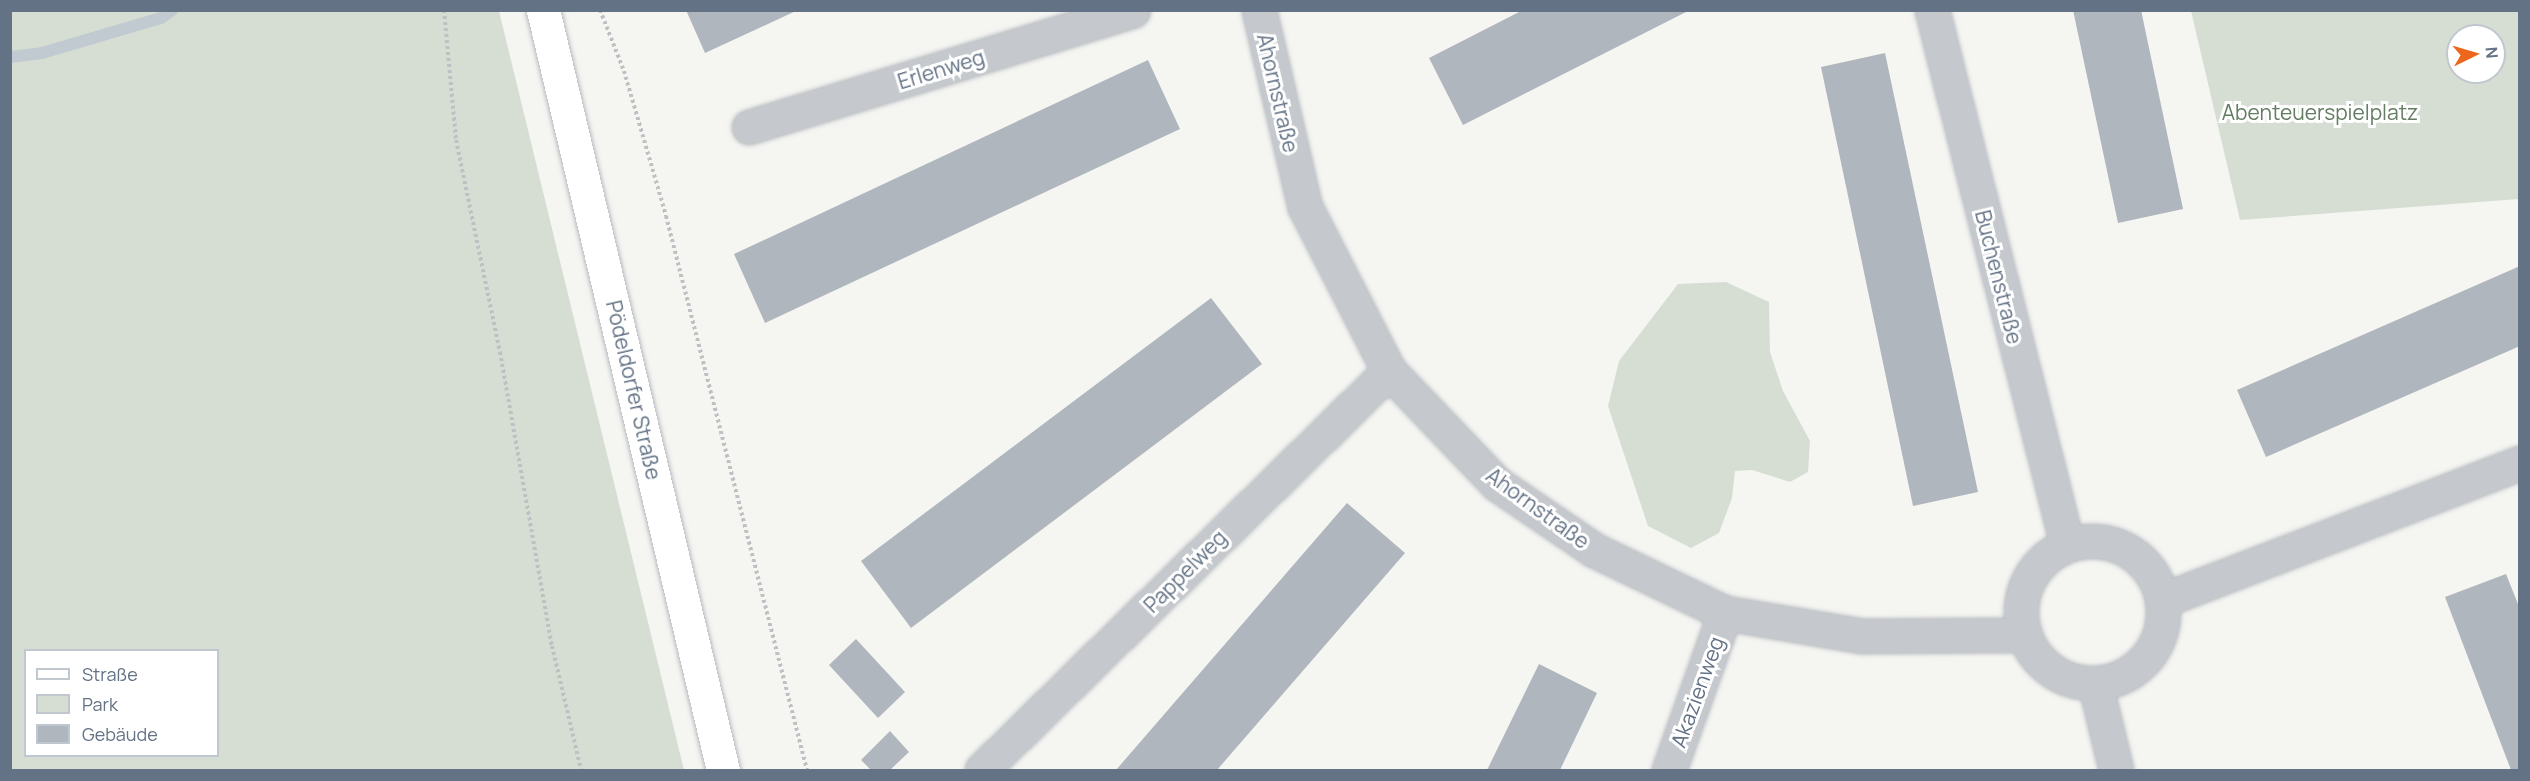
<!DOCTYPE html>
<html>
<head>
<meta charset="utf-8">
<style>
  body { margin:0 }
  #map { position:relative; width:2530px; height:781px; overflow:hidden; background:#f5f6f2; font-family:Manrope,sans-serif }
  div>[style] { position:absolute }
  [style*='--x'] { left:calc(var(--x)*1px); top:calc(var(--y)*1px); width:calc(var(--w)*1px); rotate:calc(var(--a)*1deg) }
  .green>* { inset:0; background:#d6ded3 }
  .stream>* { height:12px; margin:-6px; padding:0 6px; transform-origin:6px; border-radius:6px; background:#c1cad0 }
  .building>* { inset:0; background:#b0b6bd }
  .path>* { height:4px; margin-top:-2px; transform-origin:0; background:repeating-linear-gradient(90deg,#bfc0c3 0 3px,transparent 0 6px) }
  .roads { filter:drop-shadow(0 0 2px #b8bbc0) drop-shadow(0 0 2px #b8bbc0) }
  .minor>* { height:33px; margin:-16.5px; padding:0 16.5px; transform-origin:16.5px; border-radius:16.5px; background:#c5c8cc }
  .minor>.ring { margin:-16.5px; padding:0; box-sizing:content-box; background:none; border:33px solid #c5c8cc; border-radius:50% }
  .major>* { height:33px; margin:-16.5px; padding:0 16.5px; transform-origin:16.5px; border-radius:16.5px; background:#fff }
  span { translate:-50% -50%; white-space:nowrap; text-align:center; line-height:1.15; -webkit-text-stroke:6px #fff; paint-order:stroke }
  .street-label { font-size:21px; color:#637285 }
  .park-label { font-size:21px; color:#647c62 }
  .frame { position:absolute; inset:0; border:12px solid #637285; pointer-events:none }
  .legend { position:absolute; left:24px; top:649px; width:195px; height:108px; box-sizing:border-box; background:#fff; border:2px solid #c1c7ce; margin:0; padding:8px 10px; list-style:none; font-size:18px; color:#637285 }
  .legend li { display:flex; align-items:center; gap:12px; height:30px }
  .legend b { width:30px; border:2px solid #c1c7ce }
  .north { position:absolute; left:2446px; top:24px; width:60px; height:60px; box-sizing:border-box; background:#fff; border:2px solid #c1c7ce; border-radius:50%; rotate:85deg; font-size:16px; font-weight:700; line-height:24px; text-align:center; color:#637285 }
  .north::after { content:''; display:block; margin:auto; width:21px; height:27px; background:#ed661b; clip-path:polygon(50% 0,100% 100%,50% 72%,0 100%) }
</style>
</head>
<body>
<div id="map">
  <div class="green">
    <i style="clip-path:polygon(evenodd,10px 11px,499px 11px,684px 770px,11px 770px,10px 11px,26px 650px,218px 650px,218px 756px,26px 756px,26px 650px)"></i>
    <i style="clip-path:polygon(evenodd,2191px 11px,2519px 11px,2519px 199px,2240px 220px,2191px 11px,2458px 36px,2494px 36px,2494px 72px,2458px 72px,2458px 36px)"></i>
    <i style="clip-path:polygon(1726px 282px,1769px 302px,1770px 352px,1783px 391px,1810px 441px,1808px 472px,1790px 482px,1752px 470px,1735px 471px,1732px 498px,1719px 533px,1691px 548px,1648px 526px,1608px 406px,1619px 361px,1678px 284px)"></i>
  </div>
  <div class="stream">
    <i style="--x:10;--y:57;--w:32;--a:-7"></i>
    <i style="--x:42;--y:53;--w:124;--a:-16.4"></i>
    <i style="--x:161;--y:18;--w:14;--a:-36"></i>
  </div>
  <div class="building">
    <i style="clip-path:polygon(686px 10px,798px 10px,705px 53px)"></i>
    <i style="clip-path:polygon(1523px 10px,1690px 10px,1463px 125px,1429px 58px)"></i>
    <i style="clip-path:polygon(2073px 10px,2141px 10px,2183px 209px,2118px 223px)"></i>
    <i style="clip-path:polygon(1885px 53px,1978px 492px,1913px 506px,1821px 67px)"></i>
    <i style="clip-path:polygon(1148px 60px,1180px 129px,765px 323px,734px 254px)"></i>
    <i style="clip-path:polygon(2520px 266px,2520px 346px,2266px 457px,2237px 390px)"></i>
    <i style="clip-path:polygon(1211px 298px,1262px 364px,911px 628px,861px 561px)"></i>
    <i style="clip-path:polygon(1347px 503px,1405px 553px,1217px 770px,1116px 770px)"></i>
    <i style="clip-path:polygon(2506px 574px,2520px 609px,2520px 770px,2511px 770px,2445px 597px)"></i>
    <i style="clip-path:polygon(856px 639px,905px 692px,878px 718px,829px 665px)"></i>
    <i style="clip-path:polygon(1539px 664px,1597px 693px,1560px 770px,1487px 770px)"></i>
    <i style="clip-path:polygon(890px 731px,909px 752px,890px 770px,871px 770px,861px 760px)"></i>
  </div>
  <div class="path">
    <i style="--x:444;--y:10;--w:131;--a:84.7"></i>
    <i style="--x:456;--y:140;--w:217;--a:78.3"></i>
    <i style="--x:500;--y:352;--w:299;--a:80"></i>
    <i style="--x:552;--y:646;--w:127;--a:76.8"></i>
    <i style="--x:600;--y:10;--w:66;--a:68.5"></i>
    <i style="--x:624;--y:71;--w:151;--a:73.8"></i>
    <i style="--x:666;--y:216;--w:572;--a:75.72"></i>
  </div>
  <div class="roads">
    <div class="minor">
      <i style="--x:1259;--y:10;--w:202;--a:76.9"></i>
      <i style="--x:1305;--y:207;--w:184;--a:62.9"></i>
      <i style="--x:1389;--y:371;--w:156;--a:46.3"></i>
      <i style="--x:1497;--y:484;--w:117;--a:34.2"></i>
      <i style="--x:1594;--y:550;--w:145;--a:25.7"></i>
      <i style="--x:1725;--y:613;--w:140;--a:9.5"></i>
      <i style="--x:1863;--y:636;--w:162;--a:-0.4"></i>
      <i style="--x:1932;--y:10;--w:551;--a:75.81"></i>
      <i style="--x:749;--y:127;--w:401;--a:-16.9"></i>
      <i class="ring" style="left:2021px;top:541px;width:109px;height:109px"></i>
      <i style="--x:2163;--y:600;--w:382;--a:-21"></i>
      <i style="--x:2095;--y:683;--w:89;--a:76.4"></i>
      <i style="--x:982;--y:770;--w:570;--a:-44.43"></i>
      <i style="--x:1669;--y:770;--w:167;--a:-70.4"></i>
    </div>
    <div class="major">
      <i style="--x:543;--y:10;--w:781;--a:76.68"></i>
    </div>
  </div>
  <div class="street-label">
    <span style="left:941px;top:69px;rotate:-17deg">Erlenweg</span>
    <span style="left:1278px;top:93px;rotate:77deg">Ahornstraße</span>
    <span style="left:1999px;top:277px;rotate:76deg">Buchenstraße</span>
    <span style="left:634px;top:390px;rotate:77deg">Pödeldorfer Straße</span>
    <span style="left:1538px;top:508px;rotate:36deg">Ahornstraße</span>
    <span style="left:1185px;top:571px;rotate:-45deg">Pappelweg</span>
    <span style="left:1697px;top:692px;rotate:-70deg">Akazienweg</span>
  </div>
  <div class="park-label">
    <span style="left:2320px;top:112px">Abenteuerspielplatz</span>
  </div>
  <div class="frame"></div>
  <ul class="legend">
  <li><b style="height:8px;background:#fff"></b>Straße</li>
  <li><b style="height:16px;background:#d6ded3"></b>Park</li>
  <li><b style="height:16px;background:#b0b6bd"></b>Gebäude</li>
  </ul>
  <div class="north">N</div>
</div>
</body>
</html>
